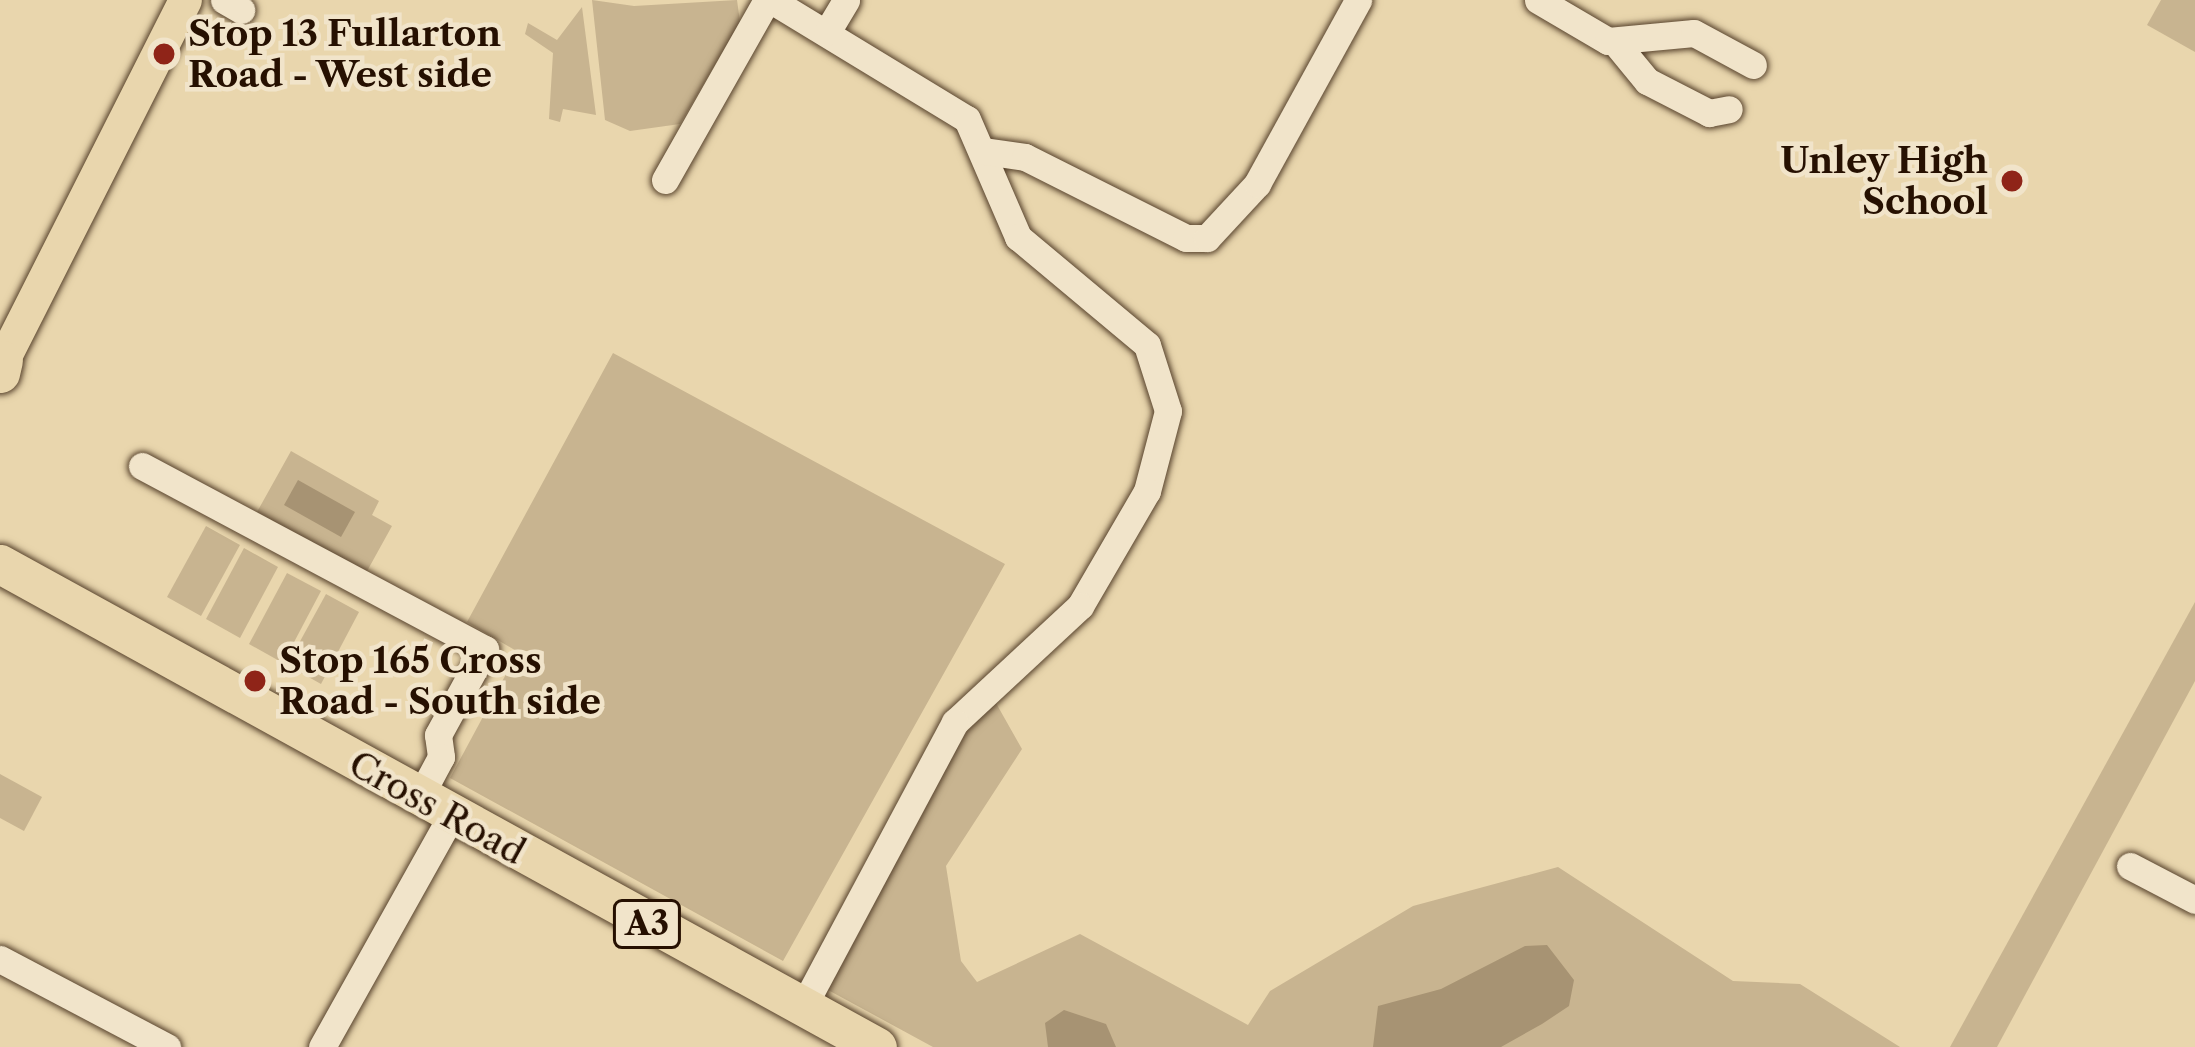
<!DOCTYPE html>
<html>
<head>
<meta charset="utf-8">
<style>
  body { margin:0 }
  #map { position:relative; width:2195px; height:1047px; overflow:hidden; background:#e9d6ad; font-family:"Libre Caslon Text",serif }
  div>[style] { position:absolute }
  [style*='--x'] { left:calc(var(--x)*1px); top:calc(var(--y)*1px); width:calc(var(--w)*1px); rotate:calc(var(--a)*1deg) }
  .green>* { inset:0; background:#c8b490 }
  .water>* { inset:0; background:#a79373 }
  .roads { filter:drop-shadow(0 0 3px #57422c) drop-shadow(0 0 3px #57422c) }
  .minor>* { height:27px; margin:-13.5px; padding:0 13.5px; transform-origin:13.5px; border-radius:13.5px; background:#f1e4ca }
  .major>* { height:33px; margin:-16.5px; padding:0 16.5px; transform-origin:16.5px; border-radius:16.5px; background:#e9d6ad }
  .highway>* { height:39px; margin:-19.5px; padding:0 19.5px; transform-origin:19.5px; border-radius:19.5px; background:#e9d6ad }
  .dots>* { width:33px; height:33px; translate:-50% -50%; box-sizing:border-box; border:6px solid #f1e4ca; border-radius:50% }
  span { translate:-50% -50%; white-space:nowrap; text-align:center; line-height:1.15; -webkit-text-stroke:9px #f1e4ca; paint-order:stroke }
  .shield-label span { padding:3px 9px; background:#f1e4ca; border:3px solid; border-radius:9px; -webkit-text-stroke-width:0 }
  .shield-label { font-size:33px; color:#261001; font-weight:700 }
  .poi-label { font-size:36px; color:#261001; font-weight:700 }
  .left { translate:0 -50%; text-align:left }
  .right { translate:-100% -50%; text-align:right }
  .street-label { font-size:36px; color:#261001 }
</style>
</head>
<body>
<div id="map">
  <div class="green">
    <i style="clip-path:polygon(592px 0,634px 6px,737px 0,740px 22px,680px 124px,630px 131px,605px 120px)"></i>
    <i style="clip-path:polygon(2161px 0,2195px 0,2195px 52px,2147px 25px)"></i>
    <i style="clip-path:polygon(582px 7px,596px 115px,563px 109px,560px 122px,549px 119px,553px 53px,525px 34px,528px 23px,557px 40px)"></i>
    <i style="clip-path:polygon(613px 353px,1005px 564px,783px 961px,450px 778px,518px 652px,467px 622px)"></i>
    <i style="clip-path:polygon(291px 451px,379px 501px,372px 515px,392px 526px,366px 573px,257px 512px)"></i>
    <i style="clip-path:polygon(206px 526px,240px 545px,201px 616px,167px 597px)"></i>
    <i style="clip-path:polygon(244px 548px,278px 567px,240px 638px,206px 619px)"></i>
    <i style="clip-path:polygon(287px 573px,321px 591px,283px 663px,249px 644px)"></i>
    <i style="clip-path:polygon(326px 594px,359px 612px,321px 684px,287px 665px)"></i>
    <i style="clip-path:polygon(2195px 602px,2195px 681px,1997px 1047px,1950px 1047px)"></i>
    <i style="clip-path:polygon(992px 696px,1022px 749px,946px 866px,961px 961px,977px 982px,1080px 934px,1248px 1025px,1270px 991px,1413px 906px,1558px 867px,1733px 981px,1800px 984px,1900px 1047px,933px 1047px,828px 990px,946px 762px)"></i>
    <i style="clip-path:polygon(0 774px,42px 797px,24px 831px,0 818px)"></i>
  </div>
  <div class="water">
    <i style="clip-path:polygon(298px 480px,355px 512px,341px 537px,284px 505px)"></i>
    <i style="clip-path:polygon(1547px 945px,1574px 980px,1569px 1006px,1542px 1024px,1501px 1047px,1373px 1047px,1378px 1006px,1441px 989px,1525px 946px)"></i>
    <i style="clip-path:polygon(1064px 1010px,1106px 1024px,1116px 1047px,1048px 1047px,1045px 1023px)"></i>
  </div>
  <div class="roads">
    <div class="minor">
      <i style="--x:224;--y:0;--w:20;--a:30"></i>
      <i style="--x:771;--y:0;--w:229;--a:31.3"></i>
      <i style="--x:967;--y:119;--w:129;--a:66.6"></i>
      <i style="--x:1018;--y:237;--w:168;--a:39.9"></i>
      <i style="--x:1147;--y:345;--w:69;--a:72.3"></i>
      <i style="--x:1168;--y:411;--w:83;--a:104.7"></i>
      <i style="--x:1147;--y:491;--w:133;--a:120.2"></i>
      <i style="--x:1080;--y:606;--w:171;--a:137.1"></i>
      <i style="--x:955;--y:722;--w:323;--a:118.1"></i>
      <i style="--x:1538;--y:0;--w:81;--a:30.4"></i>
      <i style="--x:1608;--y:41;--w:86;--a:-5.3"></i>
      <i style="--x:1694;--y:33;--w:67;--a:28.5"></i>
      <i style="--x:827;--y:32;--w:37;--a:-59"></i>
      <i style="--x:1614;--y:41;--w:52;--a:50.5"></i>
      <i style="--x:1647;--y:81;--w:70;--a:27.3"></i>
      <i style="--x:1709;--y:113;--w:20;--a:-11"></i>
      <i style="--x:984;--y:151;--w:41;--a:8.3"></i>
      <i style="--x:1025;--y:157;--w:180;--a:26.7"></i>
      <i style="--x:1186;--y:238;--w:21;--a:0"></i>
      <i style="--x:1207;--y:238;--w:74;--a:-47.2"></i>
      <i style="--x:1257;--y:184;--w:210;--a:-61.2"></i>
      <i style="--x:665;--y:180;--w:207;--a:-60.5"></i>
      <i style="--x:142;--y:466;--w:389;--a:28.1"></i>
      <i style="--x:485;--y:649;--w:98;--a:118.7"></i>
      <i style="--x:438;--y:735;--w:22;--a:82"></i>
      <i style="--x:441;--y:757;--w:49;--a:118.1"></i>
      <i style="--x:2130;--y:866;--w:73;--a:27.6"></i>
      <i style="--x:0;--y:959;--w:189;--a:27.8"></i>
      <i style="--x:322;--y:1047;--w:262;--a:-60.8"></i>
    </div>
    <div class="major">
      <i style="--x:0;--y:366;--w:410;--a:-63.2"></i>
    </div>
    <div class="highway">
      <i style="--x:0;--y:373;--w:13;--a:-77"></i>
      <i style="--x:0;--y:564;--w:1001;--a:28.84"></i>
    </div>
  </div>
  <div class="dots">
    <i style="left:164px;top:54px;background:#8f2418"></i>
    <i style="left:2012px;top:181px;background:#8f2418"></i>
    <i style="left:255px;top:681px;background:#8f2418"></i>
  </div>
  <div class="shield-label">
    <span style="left:647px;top:924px">A3</span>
  </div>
  <div class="poi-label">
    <span class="left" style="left:188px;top:54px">Stop 13 Fullarton<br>Road - West side</span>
    <span class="right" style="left:1988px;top:181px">Unley High<br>School</span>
    <span class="left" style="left:279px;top:681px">Stop 165 Cross<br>Road - South side</span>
  </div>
  <div class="street-label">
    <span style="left:437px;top:808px;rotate:29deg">Cross Road</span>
  </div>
</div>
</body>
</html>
